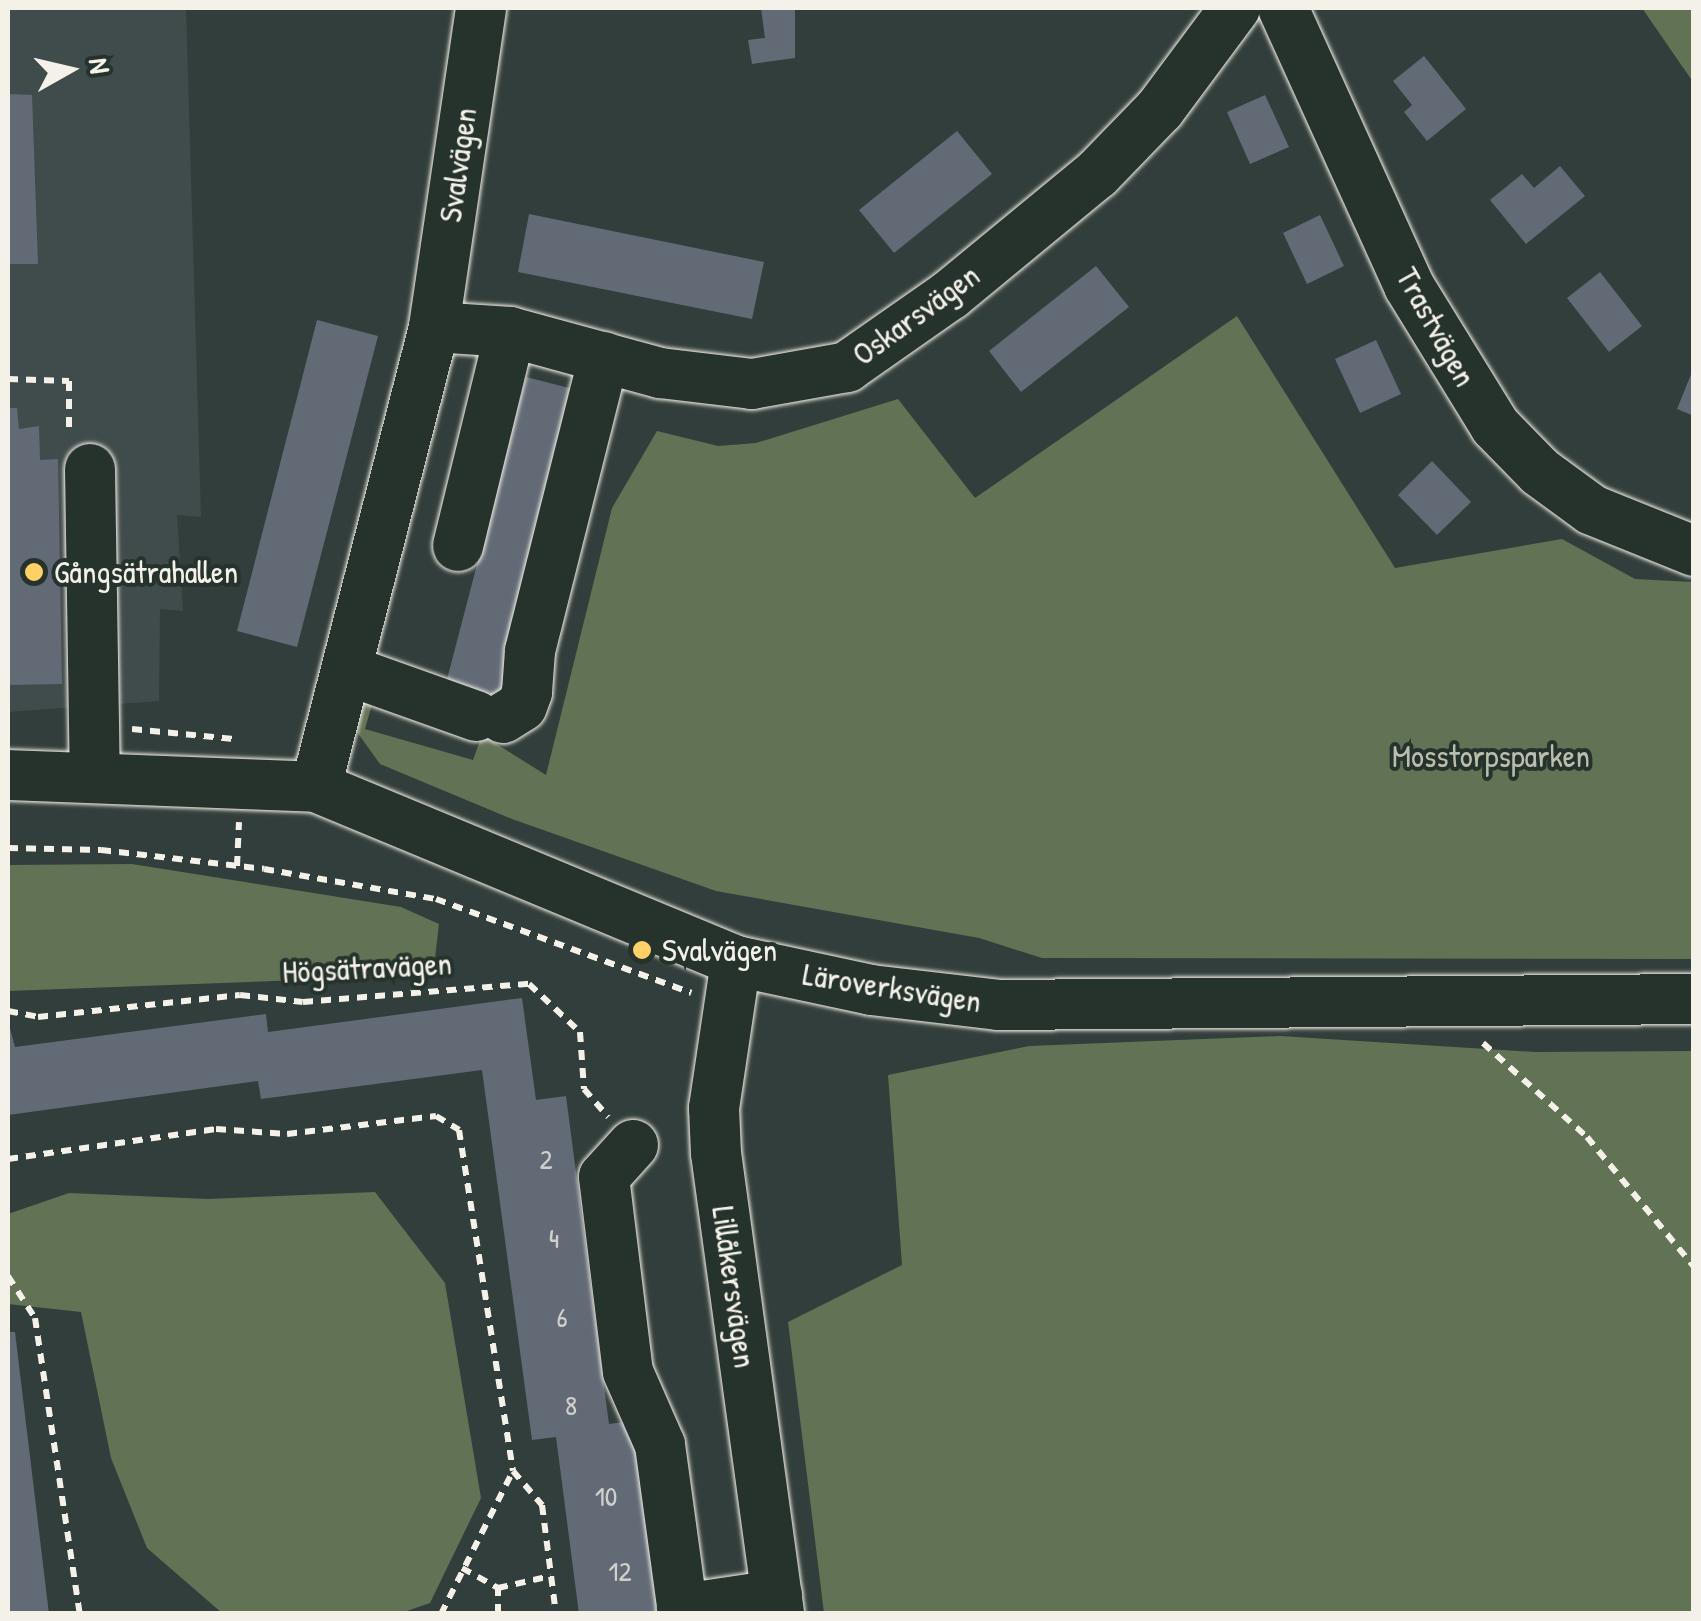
<!DOCTYPE html>
<html>
<head>
<meta charset="utf-8">
<style>
  body { margin:0 }
  #map { position:relative; width:1701px; height:1621px; overflow:hidden; background:#323e3b; font-family:"Patrick Hand",sans-serif }
  div>[style] { position:absolute }
  [style*='--x'] { left:calc(var(--x)*1px); top:calc(var(--y)*1px); width:calc(var(--w)*1px); rotate:calc(var(--a)*1deg) }
  .built>* { inset:0; background:#404b4c }
  .green>* { inset:0; background:#627254 }
  .building>* { inset:0; background:#616a75 }
  .path>* { height:6px; margin-top:-3px; transform-origin:0; background:repeating-linear-gradient(90deg,#f4f1e8 0 10px,transparent 0 18px) }
  .roads { filter:drop-shadow(0 0 2px #f4f1e8) drop-shadow(0 0 2px #f4f1e8) }
  .minor>* { height:50px; margin:-25px; padding:0 25px; transform-origin:25px; border-radius:25px; background:#26332d }
  .dots>* { width:28px; height:28px; translate:-50% -50%; box-sizing:border-box; border:5px solid #26332d; border-radius:50% }
  span { translate:-50% -50%; white-space:nowrap; text-align:center; line-height:1.15; -webkit-text-stroke:8px #26332d; paint-order:stroke }
  .number-label { font-size:28px; color:#cfcfcb }
  .number-label span { -webkit-text-stroke-width:0 }
  .street-label { font-size:32px; color:#f4f1e8 }
  .poi-label { font-size:32px; color:#f4f1e8 }
  .left { translate:0 -50%; text-align:left }
  .park-label { font-size:32px; color:#babead }
  .frame { position:absolute; inset:0; border:10px solid #f4f1e8; pointer-events:none }
  .north { position:absolute; left:20px; top:20px; width:100px; height:100px; -webkit-text-stroke:8px #26332d; paint-order:stroke; rotate:82deg; font-size:28px; font-weight:700; line-height:40px; text-align:center; color:#f4f1e8 }
  .north::after { content:''; display:block; margin:auto; width:35px; height:45px; background:#f4f1e8; clip-path:polygon(50% 0,100% 100%,50% 72%,0 100%) }
</style>
</head>
<body>
<div id="map">
  <div class="built">
    <i style="clip-path:polygon(8px 8px,186px 8px,201px 517px,177px 515px,183px 611px,160px 609px,159px 701px,8px 712px)"></i>
  </div>
  <div class="green">
    <i style="clip-path:polygon(1642px 8px,1693px 8px,1693px 82px)"></i>
    <i style="clip-path:polygon(1237px 316px,1395px 568px,1562px 539px,1635px 579px,1693px 582px,1693px 959px,1042px 958px,979px 938px,716px 891px,512px 819px,380px 764px,357px 732px,363px 698px,373px 701px,365px 729px,473px 760px,482px 735px,546px 775px,612px 508px,657px 431px,718px 446px,756px 443px,898px 399px,975px 498px)"></i>
    <i style="clip-path:polygon(132px 864px,401px 907px,439px 924px,433px 975px,8px 991px,8px 865px)"></i>
    <i style="clip-path:polygon(1280px 1036px,1535px 1052px,1693px 1051px,1693px 1613px,824px 1613px,788px 1322px,902px 1265px,888px 1075px,1029px 1046px)"></i>
    <i style="clip-path:polygon(375px 1192px,445px 1283px,481px 1498px,430px 1603px,398px 1614px,222px 1613px,147px 1548px,111px 1458px,81px 1312px,8px 1304px,8px 1214px,69px 1193px,208px 1199px)"></i>
  </div>
  <div class="building">
    <i style="clip-path:polygon(761px 8px,795px 8px,795px 58px,752px 64px,748px 40px,765px 38px)"></i>
    <i style="clip-path:polygon(1424px 56px,1466px 109px,1427px 141px,1404px 112px,1412px 105px,1393px 81px)"></i>
    <i style="clip-path:polygon(8px 94px,32px 95px,38px 264px,8px 264px)"></i>
    <i style="clip-path:polygon(1265px 95px,1289px 147px,1250px 164px,1227px 112px)"></i>
    <i style="clip-path:polygon(957px 131px,992px 174px,894px 253px,859px 210px)"></i>
    <i style="clip-path:polygon(1560px 166px,1585px 196px,1526px 244px,1490px 200px,1522px 174px,1534px 188px)"></i>
    <i style="clip-path:polygon(529px 214px,764px 262px,752px 319px,518px 272px)"></i>
    <i style="clip-path:polygon(1320px 215px,1344px 266px,1307px 284px,1283px 233px)"></i>
    <i style="clip-path:polygon(1096px 266px,1129px 307px,1021px 392px,989px 351px)"></i>
    <i style="clip-path:polygon(1600px 272px,1642px 326px,1609px 352px,1567px 298px)"></i>
    <i style="clip-path:polygon(317px 320px,378px 336px,297px 647px,237px 631px)"></i>
    <i style="clip-path:polygon(1376px 340px,1401px 394px,1360px 413px,1335px 359px)"></i>
    <i style="clip-path:polygon(1694px 367px,1694px 416px,1677px 409px)"></i>
    <i style="clip-path:polygon(526px 377px,585px 392px,503px 702px,445px 687px)"></i>
    <i style="clip-path:polygon(8px 408px,17px 408px,19px 429px,39px 426px,40px 460px,58px 459px,62px 684px,8px 685px)"></i>
    <i style="clip-path:polygon(1432px 461px,1471px 502px,1437px 535px,1398px 495px)"></i>
    <i style="clip-path:polygon(522px 998px,536px 1100px,566px 1096px,609px 1424px,632px 1421px,658px 1614px,579px 1614px,556px 1437px,532px 1440px,482px 1070px,261px 1099px,258px 1081px,8px 1115px,8px 1021px,15px 1047px,266px 1014px,268px 1032px)"></i>
    <i style="clip-path:polygon(8px 1332px,15px 1332px,49px 1614px,8px 1614px)"></i>
  </div>
  <div class="path">
    <i style="--x:8;--y:379;--w:61;--a:1.9"></i>
    <i style="--x:69;--y:381;--w:53;--a:90"></i>
    <i style="--x:132;--y:729;--w:102;--a:5.6"></i>
    <i style="--x:8;--y:848;--w:93;--a:1.2"></i>
    <i style="--x:101;--y:850;--w:164;--a:6.6"></i>
    <i style="--x:264;--y:869;--w:175;--a:9.9"></i>
    <i style="--x:436;--y:899;--w:272;--a:20.2"></i>
    <i style="--x:237;--y:866;--w:44;--a:-87.4"></i>
    <i style="--x:8;--y:1011;--w:31;--a:11"></i>
    <i style="--x:38;--y:1017;--w:203;--a:-6.2"></i>
    <i style="--x:240;--y:995;--w:63;--a:6.3"></i>
    <i style="--x:303;--y:1002;--w:227;--a:-4.6"></i>
    <i style="--x:529;--y:984;--w:70;--a:43.3"></i>
    <i style="--x:580;--y:1032;--w:57;--a:86"></i>
    <i style="--x:584;--y:1089;--w:37;--a:49"></i>
    <i style="--x:1483;--y:1043;--w:140;--a:42.1"></i>
    <i style="--x:1587;--y:1137;--w:168;--a:50.5"></i>
    <i style="--x:8;--y:1159;--w:210;--a:-8.2"></i>
    <i style="--x:216;--y:1129;--w:71;--a:4"></i>
    <i style="--x:287;--y:1134;--w:150;--a:-6.9"></i>
    <i style="--x:436;--y:1116;--w:27;--a:31"></i>
    <i style="--x:459;--y:1130;--w:345;--a:81"></i>
    <i style="--x:513;--y:1471;--w:45;--a:49.5"></i>
    <i style="--x:542;--y:1505;--w:110;--a:82.7"></i>
    <i style="--x:8;--y:1276;--w:50;--a:57.3"></i>
    <i style="--x:35;--y:1318;--w:299;--a:81.4"></i>
    <i style="--x:462;--y:1568;--w:41;--a:29.1"></i>
    <i style="--x:498;--y:1588;--w:54;--a:-12.8"></i>
    <i style="--x:441;--y:1614;--w:160;--a:-63.3"></i>
    <i style="--x:498;--y:1614;--w:26;--a:-90"></i>
  </div>
  <div class="roads">
    <div class="minor">
      <i style="--x:1283;--y:8;--w:305;--a:65.6"></i>
      <i style="--x:1409;--y:286;--w:164;--a:58.4"></i>
      <i style="--x:1495;--y:426;--w:64;--a:45.6"></i>
      <i style="--x:1540;--y:472;--w:64;--a:36.2"></i>
      <i style="--x:1592;--y:510;--w:110;--a:21.9"></i>
      <i style="--x:434;--y:327;--w:76;--a:3.8"></i>
      <i style="--x:510;--y:332;--w:156;--a:15.3"></i>
      <i style="--x:660;--y:373;--w:93;--a:6.8"></i>
      <i style="--x:752;--y:384;--w:97;--a:-10.1"></i>
      <i style="--x:847;--y:367;--w:126;--a:-35"></i>
      <i style="--x:950;--y:295;--w:190;--a:-39.5"></i>
      <i style="--x:1097;--y:174;--w:91;--a:-45.9"></i>
      <i style="--x:1160;--y:109;--w:126;--a:-53.4"></i>
      <i style="--x:90;--y:469;--w:306;--a:89.1"></i>
      <i style="--x:458;--y:546;--w:220;--a:-76.3"></i>
      <i style="--x:347;--y:670;--w:137;--a:19.6"></i>
      <i style="--x:503;--y:718;--w:22;--a:-32"></i>
      <i style="--x:522;--y:706;--w:15;--a:-70"></i>
      <i style="--x:527;--y:692;--w:41;--a:-85.8"></i>
      <i style="--x:530;--y:651;--w:303;--a:-75.9"></i>
      <i style="--x:8;--y:775;--w:308;--a:2.2"></i>
      <i style="--x:316;--y:787;--w:455;--a:22.5"></i>
      <i style="--x:736;--y:961;--w:138;--a:12.1"></i>
      <i style="--x:871;--y:990;--w:128;--a:6.7"></i>
      <i style="--x:998;--y:1005;--w:696;--a:-0.49"></i>
      <i style="--x:316;--y:787;--w:475;--a:-75.6"></i>
      <i style="--x:434;--y:327;--w:322;--a:-81.6"></i>
      <i style="--x:736;--y:961;--w:149;--a:98.5"></i>
      <i style="--x:714;--y:1108;--w:45;--a:87.5"></i>
      <i style="--x:716;--y:1153;--w:465;--a:82.2"></i>
      <i style="--x:633;--y:1145;--w:43;--a:132.2"></i>
      <i style="--x:604;--y:1177;--w:196;--a:83"></i>
      <i style="--x:628;--y:1372;--w:80;--a:66.3"></i>
      <i style="--x:660;--y:1445;--w:171;--a:82.2"></i>
      <i style="--x:682;--y:1609;--w:96;--a:-8.4"></i>
    </div>
  </div>
  <div class="dots">
    <i style="left:34px;top:572px;background:#ffd166"></i>
    <i style="left:642px;top:950px;background:#ffd166"></i>
  </div>
  <div class="number-label">
    <span style="left:546px;top:1159px">2</span>
    <span style="left:554px;top:1238px">4</span>
    <span style="left:562px;top:1317px">6</span>
    <span style="left:571px;top:1405px">8</span>
    <span style="left:606px;top:1496px">10</span>
    <span style="left:620px;top:1571px">12</span>
  </div>
  <div class="street-label">
    <span style="left:458px;top:165px;rotate:-82deg">Svalvägen</span>
    <span style="left:916px;top:315px;rotate:-36deg">Oskarsvägen</span>
    <span style="left:1436px;top:327px;rotate:61deg">Trastvägen</span>
    <span style="left:367px;top:968px;rotate:-3deg">Högsätravägen</span>
    <span style="left:892px;top:988px;rotate:9deg">Läroverksvägen</span>
    <span style="left:734px;top:1287px;rotate:82deg">Lillåkersvägen</span>
  </div>
  <div class="poi-label">
    <span class="left" style="left:54px;top:572px">Gångsätrahallen</span>
    <span class="left" style="left:662px;top:950px">Svalvägen</span>
  </div>
  <div class="park-label">
    <span style="left:1491px;top:756px">Mosstorpsparken</span>
  </div>
  <div class="frame"></div>
  <div class="north">N</div>
</div>
</body>
</html>
